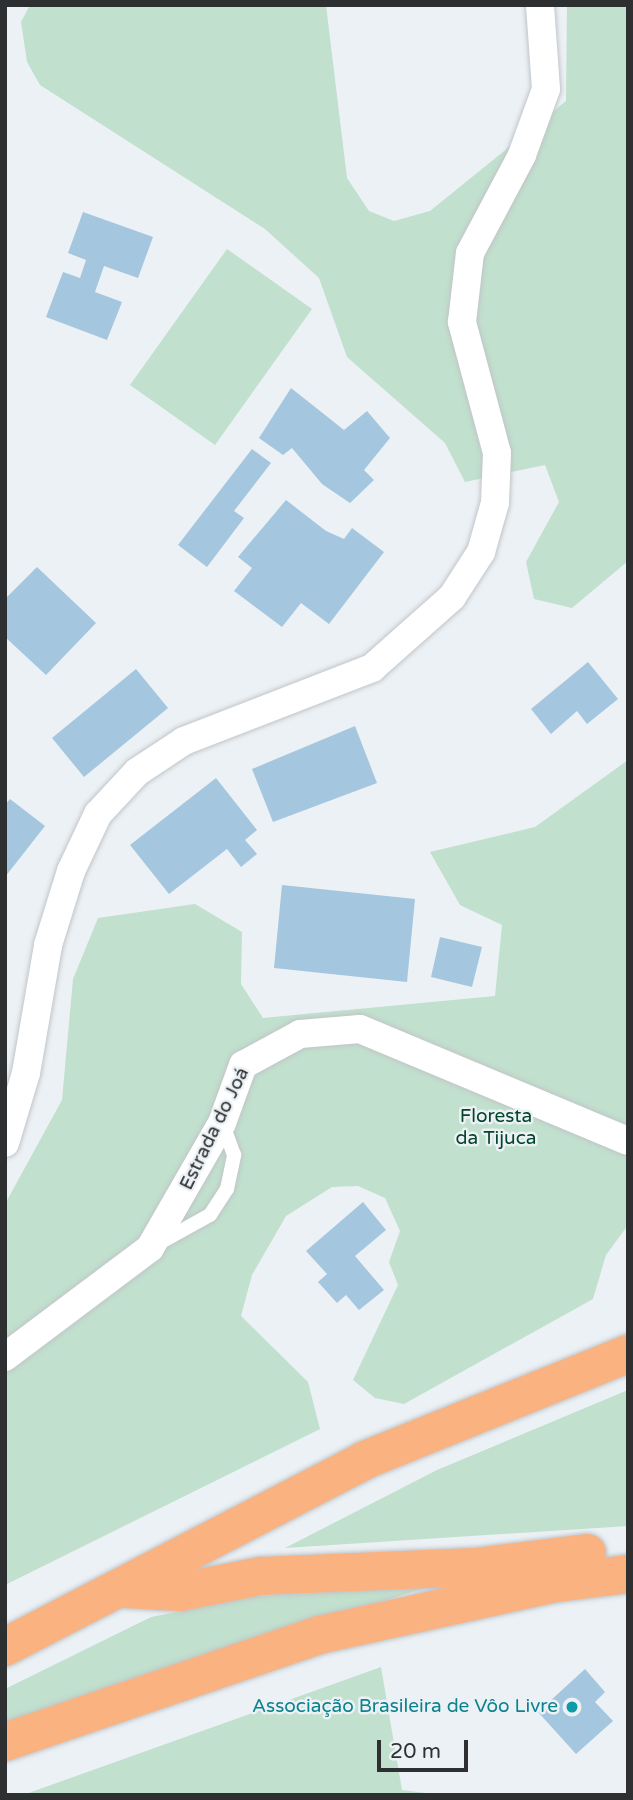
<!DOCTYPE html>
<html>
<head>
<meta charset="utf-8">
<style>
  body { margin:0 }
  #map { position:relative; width:633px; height:1800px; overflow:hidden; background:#ecf1f5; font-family:"Varela Round",sans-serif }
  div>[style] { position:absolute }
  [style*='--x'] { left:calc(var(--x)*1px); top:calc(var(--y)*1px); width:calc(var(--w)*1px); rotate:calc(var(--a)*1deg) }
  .green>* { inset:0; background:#c1e0cd }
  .building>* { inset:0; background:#a5c6df }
  .roads { filter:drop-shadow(0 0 2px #c0c5c9) drop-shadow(0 0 2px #c0c5c9) }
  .lane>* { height:14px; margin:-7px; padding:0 7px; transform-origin:7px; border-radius:7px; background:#fff }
  .street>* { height:28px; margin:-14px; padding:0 14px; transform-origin:14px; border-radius:14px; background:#fff }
  .highway>* { height:38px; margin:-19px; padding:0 19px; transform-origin:19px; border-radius:19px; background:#fab380 }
  .dots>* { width:19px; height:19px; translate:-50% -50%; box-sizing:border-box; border:4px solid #ecf1f5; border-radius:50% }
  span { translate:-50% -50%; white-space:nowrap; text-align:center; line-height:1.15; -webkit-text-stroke:5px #ecf1f5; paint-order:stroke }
  .park-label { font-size:19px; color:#03462a }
  .street-label { font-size:19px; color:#2d2f30 }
  .culture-label { font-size:19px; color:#0d838f }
  .right { translate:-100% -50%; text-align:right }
  .frame { position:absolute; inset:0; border:7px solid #2d2f30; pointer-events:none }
  .scale { position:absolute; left:377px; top:1740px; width:91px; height:32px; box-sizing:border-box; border:4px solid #2d2f30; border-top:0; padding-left:9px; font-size:21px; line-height:24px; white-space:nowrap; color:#2d2f30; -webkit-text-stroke:5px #ecf1f5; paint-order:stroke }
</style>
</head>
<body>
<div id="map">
  <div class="green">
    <i style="clip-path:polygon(30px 5px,326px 5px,347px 178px,369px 211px,394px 221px,430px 211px,566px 101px,567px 5px,628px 5px,628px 561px,572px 608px,534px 599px,526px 562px,559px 502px,545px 465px,465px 482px,445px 443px,347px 357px,319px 278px,265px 229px,40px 85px,27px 62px,21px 22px)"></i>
    <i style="clip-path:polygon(227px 249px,312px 309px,215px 445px,130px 385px)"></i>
    <i style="clip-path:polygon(628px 760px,628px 1225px,606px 1255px,593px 1299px,404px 1404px,375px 1398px,353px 1380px,398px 1285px,389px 1262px,400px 1231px,385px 1198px,358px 1186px,332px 1187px,286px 1216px,252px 1275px,241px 1316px,308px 1382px,320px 1429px,5px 1585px,5px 1204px,62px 1100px,73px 979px,98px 918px,195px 904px,242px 932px,241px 984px,263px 1018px,495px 996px,502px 925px,460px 905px,430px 852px,535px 827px)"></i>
    <i style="clip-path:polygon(628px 1390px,628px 1526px,285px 1548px,437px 1470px)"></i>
    <i style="clip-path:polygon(428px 1587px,83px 1696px,5px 1728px,5px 1689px,151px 1617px,258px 1596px)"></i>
    <i style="clip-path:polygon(381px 1667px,402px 1790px,441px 1795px,23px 1795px)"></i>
  </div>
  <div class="building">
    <i style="clip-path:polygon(83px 212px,153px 237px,138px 278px,104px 266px,95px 292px,122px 302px,107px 340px,46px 317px,63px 272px,80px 278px,86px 260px,68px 253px)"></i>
    <i style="clip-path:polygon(291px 388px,344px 430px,367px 411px,390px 438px,364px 470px,374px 480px,350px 503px,322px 484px,292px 448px,283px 455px,259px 438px)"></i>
    <i style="clip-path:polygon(252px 449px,271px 463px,234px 511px,244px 518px,207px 567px,178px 545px)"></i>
    <i style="clip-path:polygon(286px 500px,326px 531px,344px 539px,352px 528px,384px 552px,329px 624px,301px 603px,282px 627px,234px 591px,252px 568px,238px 557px)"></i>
    <i style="clip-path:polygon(37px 567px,96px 623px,46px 675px,5px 637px,5px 599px)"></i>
    <i style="clip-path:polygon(588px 662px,618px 699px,587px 724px,577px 711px,551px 734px,531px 709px)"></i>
    <i style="clip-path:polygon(136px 669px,168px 708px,84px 777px,52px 738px)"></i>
    <i style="clip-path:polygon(355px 726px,377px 783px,273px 822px,252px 769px)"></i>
    <i style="clip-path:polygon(216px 778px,257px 830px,245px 840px,257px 854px,241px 867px,227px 849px,169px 894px,130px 845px)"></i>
    <i style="clip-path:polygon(10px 799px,45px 826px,5px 877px,5px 805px)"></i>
    <i style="clip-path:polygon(282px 885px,415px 899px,407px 982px,274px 968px)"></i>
    <i style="clip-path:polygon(440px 937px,482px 947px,472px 987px,431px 977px)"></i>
    <i style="clip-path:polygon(363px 1202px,386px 1230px,355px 1256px,384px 1290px,359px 1310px,346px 1295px,337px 1303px,318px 1282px,327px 1274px,306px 1251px)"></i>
    <i style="clip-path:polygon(585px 1669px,605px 1692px,595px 1702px,613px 1721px,576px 1754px,538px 1712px)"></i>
  </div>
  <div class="roads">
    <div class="lane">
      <i style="--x:154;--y:1246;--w:64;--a:-29"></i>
      <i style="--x:210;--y:1215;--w:31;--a:-57"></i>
      <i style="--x:227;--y:1189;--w:35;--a:-78"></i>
      <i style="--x:234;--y:1155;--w:32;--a:-110"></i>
    </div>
    <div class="street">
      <i style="--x:5;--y:1143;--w:73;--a:-73.3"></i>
      <i style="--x:26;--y:1073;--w:130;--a:-80.2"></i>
      <i style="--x:48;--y:945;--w:77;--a:-72.7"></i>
      <i style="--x:71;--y:871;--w:63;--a:-64.7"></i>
      <i style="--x:98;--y:814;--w:57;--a:-47.1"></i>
      <i style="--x:137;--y:772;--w:56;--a:-33.4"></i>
      <i style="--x:184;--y:741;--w:202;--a:-21.2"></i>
      <i style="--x:372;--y:668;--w:107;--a:-41.6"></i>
      <i style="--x:452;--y:597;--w:54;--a:-57.2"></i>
      <i style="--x:481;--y:552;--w:51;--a:-74.1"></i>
      <i style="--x:495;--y:503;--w:50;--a:-87.7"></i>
      <i style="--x:497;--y:453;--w:136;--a:-105"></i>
      <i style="--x:462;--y:322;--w:69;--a:-83.4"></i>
      <i style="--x:470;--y:253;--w:111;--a:-62"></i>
      <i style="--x:522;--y:155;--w:70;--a:-70"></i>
      <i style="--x:546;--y:89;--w:84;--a:-94.1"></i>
      <i style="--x:5;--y:1357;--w:181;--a:-36.9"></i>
      <i style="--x:150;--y:1248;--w:144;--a:-60.1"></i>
      <i style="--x:222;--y:1123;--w:62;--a:-70.1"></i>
      <i style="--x:243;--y:1065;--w:65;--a:-28.5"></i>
      <i style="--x:300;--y:1034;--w:60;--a:-4.8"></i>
      <i style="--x:360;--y:1029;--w:290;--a:22.7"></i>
    </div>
    <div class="highway">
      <i style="--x:126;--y:1589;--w:54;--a:3.2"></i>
      <i style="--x:180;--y:1592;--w:83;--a:-11.2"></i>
      <i style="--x:261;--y:1576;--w:214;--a:-2.4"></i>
      <i style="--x:475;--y:1567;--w:113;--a:-7.1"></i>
      <i style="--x:5;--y:1647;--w:406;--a:-27.4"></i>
      <i style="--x:365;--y:1460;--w:284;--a:-22"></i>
      <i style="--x:5;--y:1742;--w:332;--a:-18.8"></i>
      <i style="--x:319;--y:1635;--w:237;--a:-12.4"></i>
      <i style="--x:550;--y:1584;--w:79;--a:-7.3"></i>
    </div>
  </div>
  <div class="dots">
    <i style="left:572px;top:1707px;background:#0f9aa8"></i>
  </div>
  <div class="park-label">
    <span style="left:496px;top:1128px">Floresta<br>da Tijuca</span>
  </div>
  <div class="street-label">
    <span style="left:215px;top:1129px;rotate:-64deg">Estrada do Joá</span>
  </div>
  <div class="culture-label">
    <span class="right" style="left:558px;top:1707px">Associação Brasileira de Vôo Livre</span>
  </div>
  <div class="frame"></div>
  <div class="scale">20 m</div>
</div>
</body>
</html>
